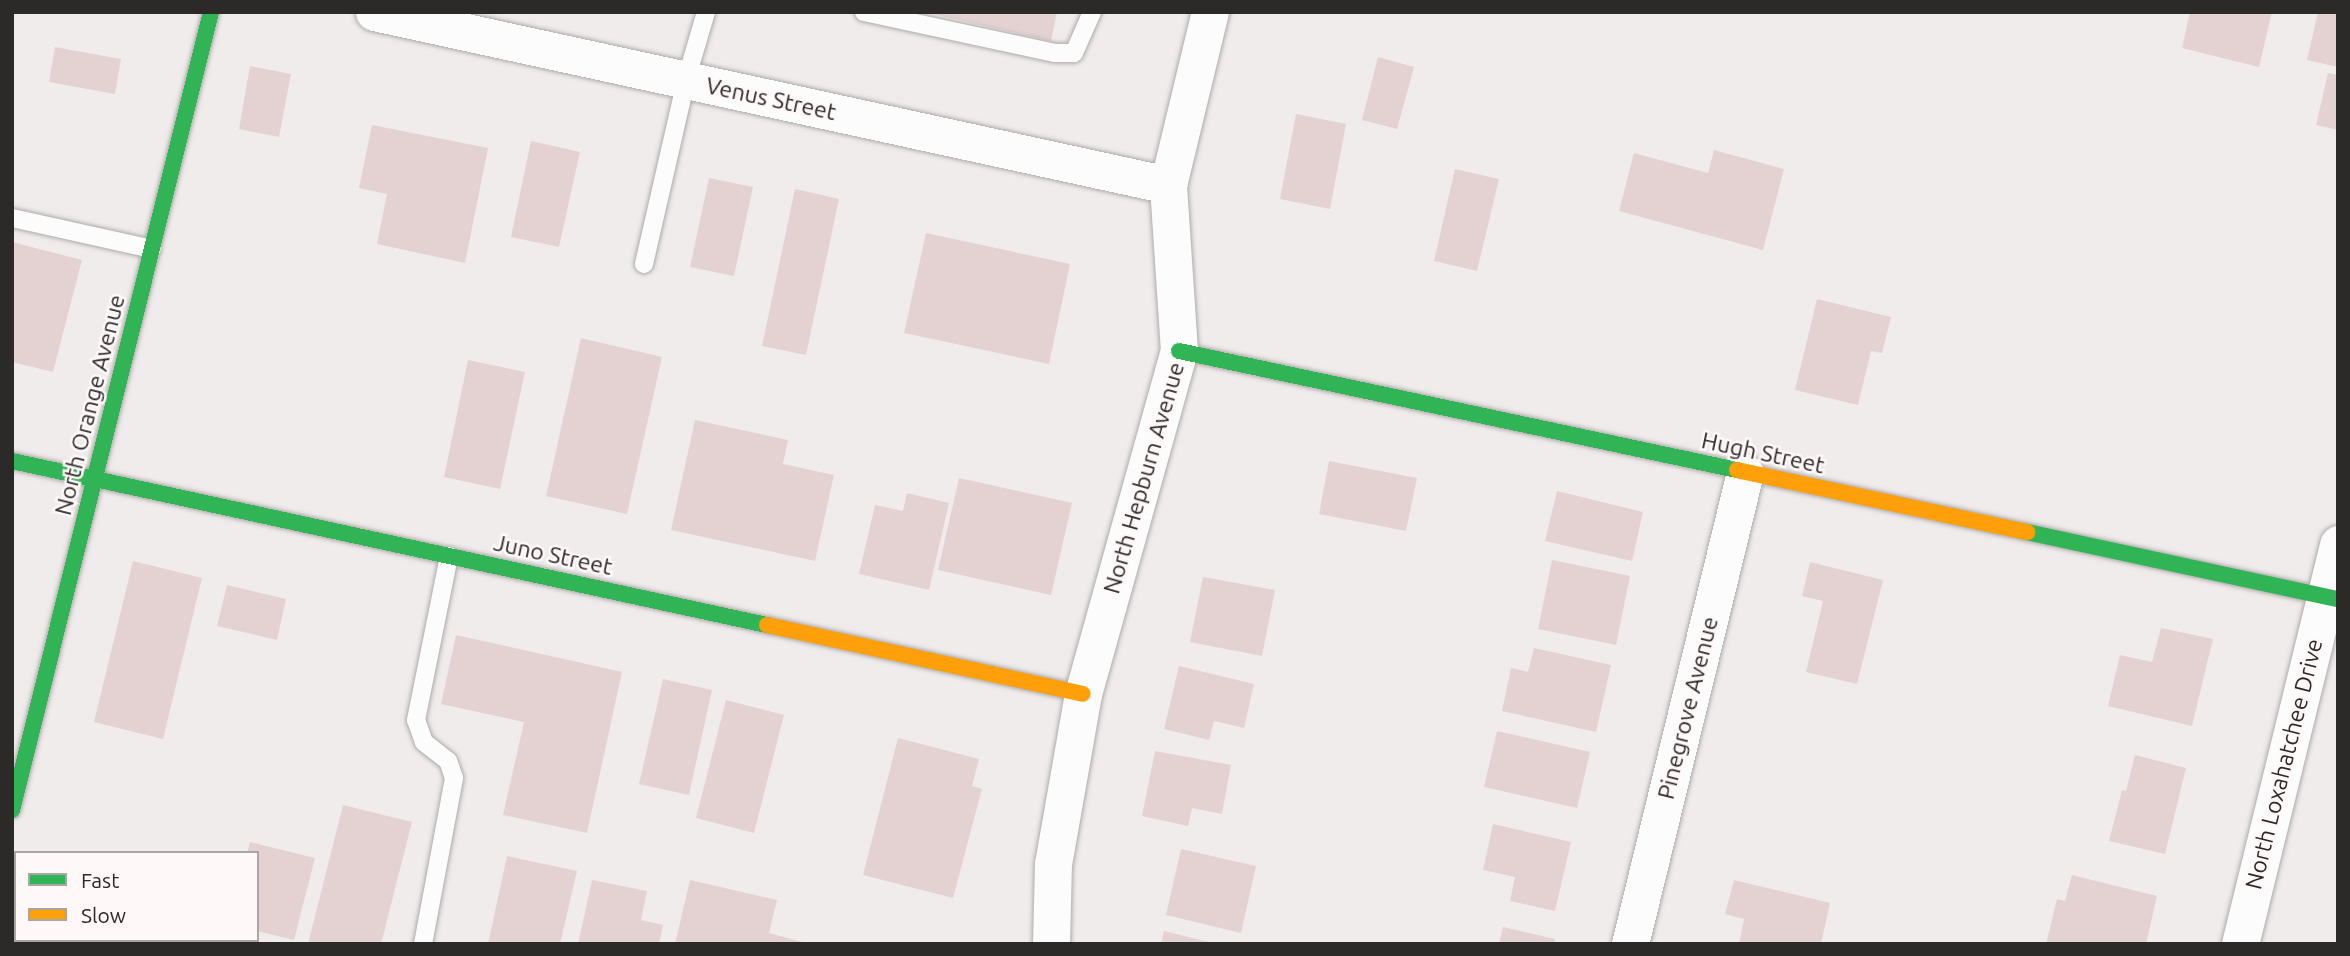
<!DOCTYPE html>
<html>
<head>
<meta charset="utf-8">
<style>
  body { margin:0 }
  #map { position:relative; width:2350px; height:956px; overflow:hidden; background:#f0ecec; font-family:Ubuntu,sans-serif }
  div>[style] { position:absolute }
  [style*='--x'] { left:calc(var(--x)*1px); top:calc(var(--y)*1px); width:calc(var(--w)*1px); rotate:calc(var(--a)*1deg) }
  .building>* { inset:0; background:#e4d2d3 }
  .roads { filter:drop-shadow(0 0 2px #aeabab) drop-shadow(0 0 2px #aeabab) }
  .lane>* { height:18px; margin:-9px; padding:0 9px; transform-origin:9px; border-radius:9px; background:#fdfcfc }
  .street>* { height:37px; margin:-18.5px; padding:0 18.5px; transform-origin:18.5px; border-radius:18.5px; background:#fdfcfc }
  .fast>* { height:16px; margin:-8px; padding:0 8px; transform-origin:8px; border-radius:8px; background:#30b455 }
  .slow>* { height:16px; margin:-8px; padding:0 8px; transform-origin:8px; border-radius:8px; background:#ff9f0a }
  span { translate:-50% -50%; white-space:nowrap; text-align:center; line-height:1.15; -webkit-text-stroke:5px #fff8f9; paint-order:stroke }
  .street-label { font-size:23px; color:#2c2929 }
  .frame { position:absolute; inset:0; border:14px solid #2c2929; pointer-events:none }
  .legend { position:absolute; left:14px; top:851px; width:245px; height:91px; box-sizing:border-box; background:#fff8f9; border:2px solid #aba5a6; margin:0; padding:9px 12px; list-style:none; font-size:21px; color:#2c2929 }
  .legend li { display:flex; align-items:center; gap:14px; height:35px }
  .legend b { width:35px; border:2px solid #aba5a6 }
</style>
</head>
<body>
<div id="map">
  <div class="building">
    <i style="clip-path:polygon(925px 12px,1057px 12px,1051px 41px)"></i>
    <i style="clip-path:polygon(2190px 12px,2272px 12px,2259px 67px,2182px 48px)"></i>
    <i style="clip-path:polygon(2318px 12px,2338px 12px,2338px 67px,2307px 60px)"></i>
    <i style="clip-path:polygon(55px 47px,121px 59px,115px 94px,49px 82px)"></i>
    <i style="clip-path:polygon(1378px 57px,1414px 67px,1397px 129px,1362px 120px)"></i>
    <i style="clip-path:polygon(250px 66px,291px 74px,279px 137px,239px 129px)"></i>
    <i style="clip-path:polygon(2328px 73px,2338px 75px,2338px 130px,2316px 125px)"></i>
    <i style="clip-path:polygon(1296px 114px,1346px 124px,1330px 209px,1280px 199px)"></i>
    <i style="clip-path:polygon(372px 125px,488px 148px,465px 263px,377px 244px,387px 194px,359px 188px)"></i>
    <i style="clip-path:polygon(531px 141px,580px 152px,559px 247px,511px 237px)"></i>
    <i style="clip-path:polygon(1714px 150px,1784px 169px,1763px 250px,1619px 211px,1634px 153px,1708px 173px)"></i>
    <i style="clip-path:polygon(1455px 169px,1499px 179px,1477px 271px,1434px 261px)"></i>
    <i style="clip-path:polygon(709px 178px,753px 187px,734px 276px,690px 267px)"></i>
    <i style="clip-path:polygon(795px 189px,839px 199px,806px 355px,762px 346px)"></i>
    <i style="clip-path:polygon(926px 233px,1070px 264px,1049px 364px,904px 333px)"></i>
    <i style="clip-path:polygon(12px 242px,82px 260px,53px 372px,12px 362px)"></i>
    <i style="clip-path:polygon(1817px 299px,1891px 317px,1882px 353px,1871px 351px,1858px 405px,1795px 390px)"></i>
    <i style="clip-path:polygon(581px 338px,662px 357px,627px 514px,546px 496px)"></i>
    <i style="clip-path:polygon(468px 360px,525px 372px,500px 489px,444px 477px)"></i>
    <i style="clip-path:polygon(695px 420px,788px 440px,783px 464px,834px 475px,815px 561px,671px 530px)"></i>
    <i style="clip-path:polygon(1329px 461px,1417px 478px,1406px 531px,1319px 514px)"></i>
    <i style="clip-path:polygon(959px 478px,1072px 503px,1051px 595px,938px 570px)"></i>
    <i style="clip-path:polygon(1557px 491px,1643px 512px,1632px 561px,1545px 541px)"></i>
    <i style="clip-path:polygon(907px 493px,949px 503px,929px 590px,859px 574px,875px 505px,903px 511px)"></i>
    <i style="clip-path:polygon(1552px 560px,1630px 576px,1616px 645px,1538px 629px)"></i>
    <i style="clip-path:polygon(133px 561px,202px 578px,163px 739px,94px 722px)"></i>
    <i style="clip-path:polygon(1810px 562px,1883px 580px,1857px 684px,1806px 672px,1823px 601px,1802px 596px)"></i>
    <i style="clip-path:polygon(1203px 577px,1275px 590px,1262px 656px,1190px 642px)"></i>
    <i style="clip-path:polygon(227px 585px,286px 599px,277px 640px,217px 626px)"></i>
    <i style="clip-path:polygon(2161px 628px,2213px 639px,2192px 726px,2108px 706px,2120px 655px,2152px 662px)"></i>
    <i style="clip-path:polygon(456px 635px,622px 672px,587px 833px,503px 815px,524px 722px,441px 704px)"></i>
    <i style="clip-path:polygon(1534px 648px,1611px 665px,1596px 732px,1502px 711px,1511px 668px,1528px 672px)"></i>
    <i style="clip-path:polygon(1179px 666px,1254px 684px,1244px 728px,1214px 721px,1209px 740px,1164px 729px)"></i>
    <i style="clip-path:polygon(663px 679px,712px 690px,689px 795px,639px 784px)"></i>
    <i style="clip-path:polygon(726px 700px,784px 715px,754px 833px,696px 818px)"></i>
    <i style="clip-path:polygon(1497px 731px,1590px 752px,1577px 808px,1484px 787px)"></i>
    <i style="clip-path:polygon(898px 738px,979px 759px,972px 786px,982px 789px,953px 898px,863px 875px)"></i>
    <i style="clip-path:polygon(1155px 751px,1231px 765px,1222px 814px,1192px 808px,1188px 826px,1142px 816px)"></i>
    <i style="clip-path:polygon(2135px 755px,2186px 768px,2165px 854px,2109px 841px,2122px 790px,2126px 791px)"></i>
    <i style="clip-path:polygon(343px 805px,412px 822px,381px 944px,308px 944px)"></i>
    <i style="clip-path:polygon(1493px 824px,1571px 842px,1555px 911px,1510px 901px,1515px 877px,1483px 870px)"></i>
    <i style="clip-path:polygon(250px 842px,315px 858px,294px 940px,257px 931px,257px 853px,247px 853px)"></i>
    <i style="clip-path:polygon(1181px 849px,1256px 866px,1241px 933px,1166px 915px)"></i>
    <i style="clip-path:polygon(507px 856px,577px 871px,560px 944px,488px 944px)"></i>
    <i style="clip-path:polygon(2072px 875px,2157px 896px,2146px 944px,2046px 944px,2057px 899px,2065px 901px)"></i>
    <i style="clip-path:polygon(592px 880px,647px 891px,641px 920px,663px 925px,659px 944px,578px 944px)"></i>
    <i style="clip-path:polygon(690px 880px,777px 900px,769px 933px,810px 944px,675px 944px)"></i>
    <i style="clip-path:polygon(1734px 880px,1830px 903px,1821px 944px,1739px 944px,1744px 919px,1725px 914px)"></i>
    <i style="clip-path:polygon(1503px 927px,1555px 939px,1554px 944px,1499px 944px)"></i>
    <i style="clip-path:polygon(1164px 931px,1213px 943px,1213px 944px,1161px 944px)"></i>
  </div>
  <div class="roads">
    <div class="lane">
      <i style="--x:864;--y:12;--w:196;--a:12.1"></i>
      <i style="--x:1056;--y:53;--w:18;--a:0"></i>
      <i style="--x:1074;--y:53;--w:45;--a:-66.3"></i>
      <i style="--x:12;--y:218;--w:143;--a:12.5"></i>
      <i style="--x:644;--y:264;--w:189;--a:-77.1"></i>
      <i style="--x:686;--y:80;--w:71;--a:-73.6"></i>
      <i style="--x:423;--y:944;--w:169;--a:-79.4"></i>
      <i style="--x:454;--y:778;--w:18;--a:-109"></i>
      <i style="--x:448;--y:761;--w:31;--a:-142"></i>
      <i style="--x:424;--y:742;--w:23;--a:-110"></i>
      <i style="--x:416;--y:720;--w:167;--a:-78.6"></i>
    </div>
    <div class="street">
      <i style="--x:374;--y:12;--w:813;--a:12.29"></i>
      <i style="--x:1051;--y:944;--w:80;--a:-88.6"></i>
      <i style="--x:1053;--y:864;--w:173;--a:-80"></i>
      <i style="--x:1083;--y:694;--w:356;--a:-74.4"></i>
      <i style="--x:1179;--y:351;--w:166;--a:-93.8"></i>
      <i style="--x:1168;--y:185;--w:178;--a:-76.4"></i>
      <i style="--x:1630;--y:944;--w:485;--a:-76.3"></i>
      <i style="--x:2240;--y:944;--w:412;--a:-76.2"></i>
    </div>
    <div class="fast">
      <i style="--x:1179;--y:351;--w:571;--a:12.04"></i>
      <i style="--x:12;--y:461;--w:773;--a:12.26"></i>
      <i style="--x:2027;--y:532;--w:318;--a:12.2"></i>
      <i style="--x:12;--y:810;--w:822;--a:-76"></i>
    </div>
    <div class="slow">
      <i style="--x:1737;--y:470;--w:297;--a:12.1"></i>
      <i style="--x:767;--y:625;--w:323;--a:12.3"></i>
    </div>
  </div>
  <div class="street-label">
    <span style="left:771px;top:99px;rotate:12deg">Venus Street</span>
    <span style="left:90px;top:405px;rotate:-76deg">North Orange Avenue</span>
    <span style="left:1763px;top:453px;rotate:12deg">Hugh Street</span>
    <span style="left:1144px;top:478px;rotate:-74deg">North Hepburn Avenue</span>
    <span style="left:553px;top:555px;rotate:12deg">Juno Street</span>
    <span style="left:1688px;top:708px;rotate:-76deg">Pinegrove Avenue</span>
    <span style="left:2284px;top:764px;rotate:-76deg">North Loxahatchee Drive</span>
  </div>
  <div class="frame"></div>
  <ul class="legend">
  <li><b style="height:9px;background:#30b455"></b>Fast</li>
  <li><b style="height:9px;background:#ff9f0a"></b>Slow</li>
  </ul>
</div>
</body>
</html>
